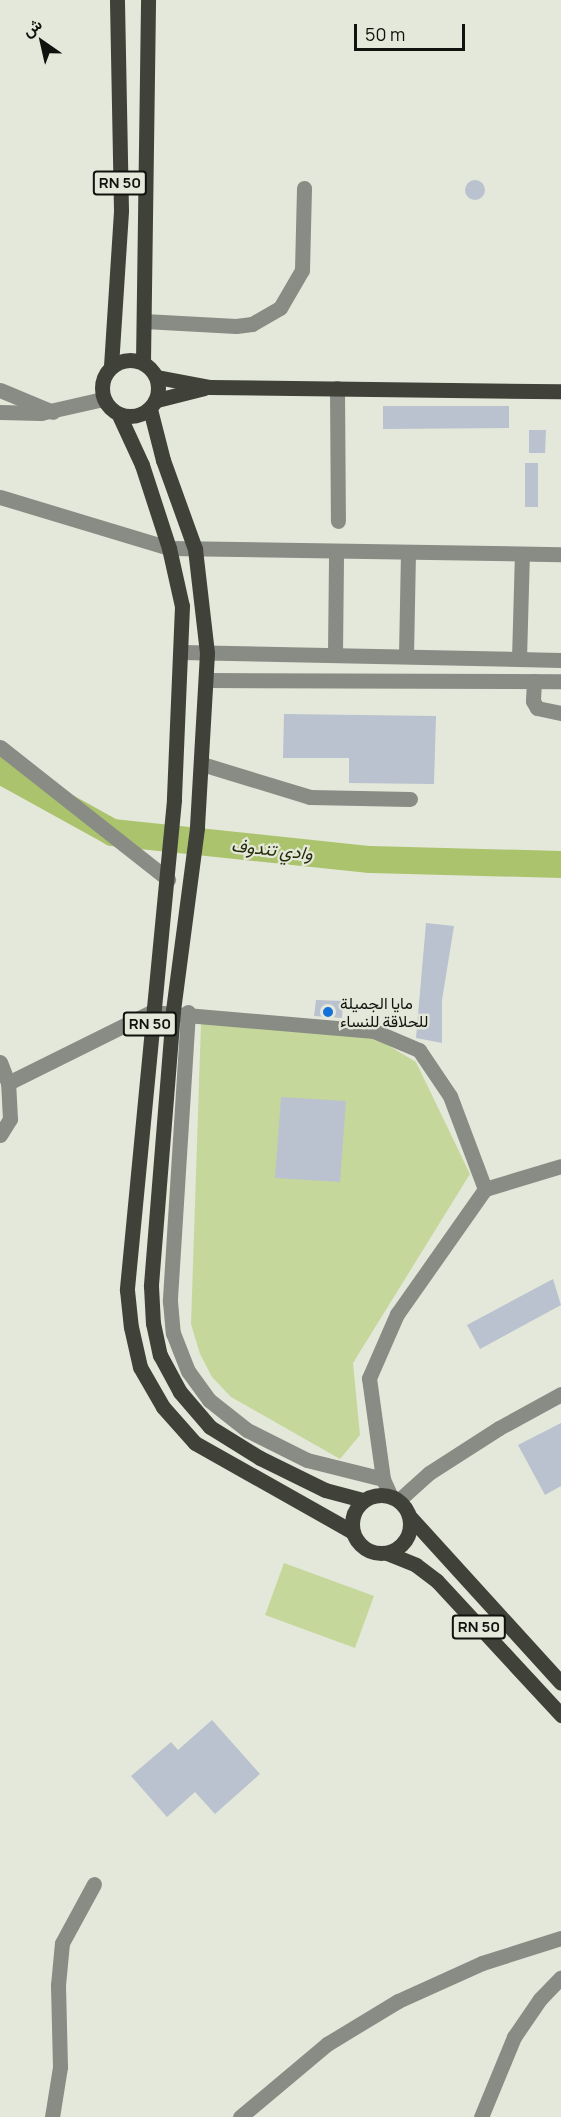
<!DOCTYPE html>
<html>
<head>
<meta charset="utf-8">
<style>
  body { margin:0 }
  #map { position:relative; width:561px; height:2117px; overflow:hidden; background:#e4e8da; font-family:Manrope,Vazirmatn,sans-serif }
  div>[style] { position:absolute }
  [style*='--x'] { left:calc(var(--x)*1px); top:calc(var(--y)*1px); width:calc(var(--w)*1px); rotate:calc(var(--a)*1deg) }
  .green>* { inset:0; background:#c6d79c }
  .river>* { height:27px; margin:-13.5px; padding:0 13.5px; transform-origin:13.5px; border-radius:13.5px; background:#acc36d }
  .building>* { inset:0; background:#b9c2ce }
  .round { border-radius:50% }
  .minor>* { height:15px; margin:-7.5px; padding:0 7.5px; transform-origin:7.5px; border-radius:7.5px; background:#898b85 }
  .major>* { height:15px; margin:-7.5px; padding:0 7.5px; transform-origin:7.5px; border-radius:7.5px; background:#404239 }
  .major>.ring { margin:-7.5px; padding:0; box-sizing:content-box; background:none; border:15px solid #404239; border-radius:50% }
  .dots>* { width:16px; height:16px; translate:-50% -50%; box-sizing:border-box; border:3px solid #e4e8da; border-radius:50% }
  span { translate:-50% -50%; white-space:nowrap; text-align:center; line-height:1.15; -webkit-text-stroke:4.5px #e4e8da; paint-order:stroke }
  .shield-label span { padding:2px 4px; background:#e4e8da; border:2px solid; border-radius:4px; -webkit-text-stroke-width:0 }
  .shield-label { font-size:15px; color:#11120d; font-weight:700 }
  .poi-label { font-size:16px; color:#11120d }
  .left { translate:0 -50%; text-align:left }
  .water-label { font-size:18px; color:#252d08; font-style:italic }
  .north { position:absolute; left:12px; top:12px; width:60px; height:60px; -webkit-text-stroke:4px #e4e8da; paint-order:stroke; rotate:326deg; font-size:16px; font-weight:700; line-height:24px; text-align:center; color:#11120d }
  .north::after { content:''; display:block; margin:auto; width:21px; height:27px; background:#11120d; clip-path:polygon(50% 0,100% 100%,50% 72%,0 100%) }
  .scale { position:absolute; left:354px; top:24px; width:111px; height:27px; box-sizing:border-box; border:3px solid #11120d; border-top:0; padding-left:8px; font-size:18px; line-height:21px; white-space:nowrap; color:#11120d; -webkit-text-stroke:4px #e4e8da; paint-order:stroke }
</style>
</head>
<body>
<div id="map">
  <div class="green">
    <i style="clip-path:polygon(201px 1023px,376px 1038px,416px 1062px,470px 1174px,353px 1363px,360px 1435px,340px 1459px,231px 1397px,212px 1377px,200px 1354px,191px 1324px)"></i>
    <i style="clip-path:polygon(284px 1563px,374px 1596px,355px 1648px,265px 1615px)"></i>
  </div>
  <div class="river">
    <i style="--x:0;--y:770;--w:128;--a:29"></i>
    <i style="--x:112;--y:832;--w:259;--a:6"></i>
    <i style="--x:370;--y:859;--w:191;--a:1.5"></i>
  </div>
  <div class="building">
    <i class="round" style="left:465px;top:180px;width:20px;height:20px"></i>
    <i style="clip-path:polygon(383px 406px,509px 406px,509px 428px,383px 429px)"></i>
    <i style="clip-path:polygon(529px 430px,546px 430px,545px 453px,529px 453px)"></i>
    <i style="clip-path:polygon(525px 463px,538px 463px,538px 507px,525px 507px)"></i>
    <i style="clip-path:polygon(284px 714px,436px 716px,434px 784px,349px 783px,349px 758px,283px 758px)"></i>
    <i style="clip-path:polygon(426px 923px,454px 926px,442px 1000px,442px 1043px,416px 1038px)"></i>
    <i style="clip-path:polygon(316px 1000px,343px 1001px,342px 1018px,314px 1016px)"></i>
    <i style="clip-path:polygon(281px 1097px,346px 1101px,340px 1182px,275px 1178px)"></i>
    <i style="clip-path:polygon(553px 1279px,561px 1305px,480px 1349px,467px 1325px)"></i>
    <i style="clip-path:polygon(561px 1423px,561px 1486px,545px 1495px,518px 1445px)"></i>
    <i style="clip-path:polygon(212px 1720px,260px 1774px,215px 1814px,195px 1792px,167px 1817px,131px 1776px,171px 1742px,178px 1750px)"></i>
  </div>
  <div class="minor">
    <i style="--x:144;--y:321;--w:92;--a:3.1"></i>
    <i style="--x:236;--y:326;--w:16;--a:-7"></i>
    <i style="--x:252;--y:324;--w:32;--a:-30"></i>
    <i style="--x:280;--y:308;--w:44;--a:-59.9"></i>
    <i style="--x:302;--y:270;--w:82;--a:-88.6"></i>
    <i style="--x:337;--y:388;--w:133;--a:89.6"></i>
    <i style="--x:0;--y:390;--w:57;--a:22.5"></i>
    <i style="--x:0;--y:412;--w:41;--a:1.4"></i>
    <i style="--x:41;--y:413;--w:64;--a:-12.7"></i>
    <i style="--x:0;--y:497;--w:177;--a:16.8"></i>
    <i style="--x:169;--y:548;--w:392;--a:0.9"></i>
    <i style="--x:182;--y:652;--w:379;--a:1.2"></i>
    <i style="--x:335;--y:654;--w:101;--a:-89.4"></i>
    <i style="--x:406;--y:656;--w:103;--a:-88.9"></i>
    <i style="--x:519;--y:659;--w:105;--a:-88.4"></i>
    <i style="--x:207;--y:680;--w:354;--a:0.2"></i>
    <i style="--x:534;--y:681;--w:20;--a:93"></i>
    <i style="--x:533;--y:701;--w:8;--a:60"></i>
    <i style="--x:537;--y:708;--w:25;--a:12"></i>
    <i style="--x:0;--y:747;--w:214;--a:38.2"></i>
    <i style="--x:202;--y:764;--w:113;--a:17"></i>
    <i style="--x:310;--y:797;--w:100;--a:1.1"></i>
    <i style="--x:188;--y:1012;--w:290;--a:93.6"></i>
    <i style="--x:170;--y:1301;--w:32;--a:85"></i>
    <i style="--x:173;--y:1333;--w:41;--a:68.5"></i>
    <i style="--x:188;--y:1371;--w:36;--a:54"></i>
    <i style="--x:209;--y:1400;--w:48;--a:38.3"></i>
    <i style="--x:247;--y:1430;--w:67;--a:26.6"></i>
    <i style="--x:307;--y:1460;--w:78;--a:14"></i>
    <i style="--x:0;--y:1062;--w:22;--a:69"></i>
    <i style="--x:0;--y:1135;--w:19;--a:-58"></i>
    <i style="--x:10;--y:1119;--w:36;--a:-93"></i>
    <i style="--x:8;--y:1083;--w:160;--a:-26.4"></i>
    <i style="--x:151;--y:1012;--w:224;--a:4.9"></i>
    <i style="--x:374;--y:1031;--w:49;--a:22.9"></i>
    <i style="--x:419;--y:1050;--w:55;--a:56"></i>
    <i style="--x:450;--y:1096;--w:99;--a:69.4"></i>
    <i style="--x:485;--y:1189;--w:153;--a:125.1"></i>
    <i style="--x:397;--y:1314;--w:70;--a:113.6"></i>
    <i style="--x:369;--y:1378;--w:102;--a:82.1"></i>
    <i style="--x:383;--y:1479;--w:20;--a:66"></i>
    <i style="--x:485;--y:1189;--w:79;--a:-16.8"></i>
    <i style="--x:399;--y:1500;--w:40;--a:-42"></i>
    <i style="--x:429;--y:1473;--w:83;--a:-32.7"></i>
    <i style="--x:499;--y:1428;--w:71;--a:-28.7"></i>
    <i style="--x:52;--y:2117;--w:51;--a:-80.9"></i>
    <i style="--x:60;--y:2067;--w:82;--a:-91.4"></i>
    <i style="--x:58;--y:1985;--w:42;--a:-84.6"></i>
    <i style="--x:62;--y:1943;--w:67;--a:-61.5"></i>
    <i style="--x:240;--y:2117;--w:114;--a:-40"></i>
    <i style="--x:327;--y:2044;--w:83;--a:-31.2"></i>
    <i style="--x:398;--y:2001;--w:92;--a:-24.3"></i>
    <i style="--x:482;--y:1963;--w:83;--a:-17.6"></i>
    <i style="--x:481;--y:2117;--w:87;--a:-67.6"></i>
    <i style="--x:514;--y:2037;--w:46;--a:-55.6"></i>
    <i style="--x:540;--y:1999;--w:30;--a:-46"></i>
  </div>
  <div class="major">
    <i class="ring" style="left:102px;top:360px;width:41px;height:41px"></i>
    <i style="--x:143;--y:362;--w:362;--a:-89.2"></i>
    <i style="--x:111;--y:366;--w:156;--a:-86.3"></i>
    <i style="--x:121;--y:210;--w:210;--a:-91.1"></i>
    <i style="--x:157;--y:377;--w:54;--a:10.7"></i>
    <i style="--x:210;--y:387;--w:351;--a:0.7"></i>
    <i style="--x:157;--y:400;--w:49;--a:-14.3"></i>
    <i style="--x:150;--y:409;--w:53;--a:75.7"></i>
    <i style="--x:163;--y:460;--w:95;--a:70.2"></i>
    <i style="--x:195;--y:549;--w:105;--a:83.4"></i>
    <i style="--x:207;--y:653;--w:175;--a:93.3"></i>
    <i style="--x:197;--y:828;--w:185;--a:97.5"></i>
    <i style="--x:173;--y:1011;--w:276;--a:94.6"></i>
    <i style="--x:151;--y:1286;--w:37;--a:87"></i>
    <i style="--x:153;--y:1323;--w:33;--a:78"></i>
    <i style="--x:160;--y:1355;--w:42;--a:61.6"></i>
    <i style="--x:180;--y:1392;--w:46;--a:49.4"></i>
    <i style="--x:210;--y:1427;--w:59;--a:31.8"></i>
    <i style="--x:260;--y:1458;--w:72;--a:26.2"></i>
    <i style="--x:325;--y:1490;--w:39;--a:15"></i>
    <i style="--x:119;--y:415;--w:55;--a:65.3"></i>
    <i style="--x:142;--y:465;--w:87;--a:72"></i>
    <i style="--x:169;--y:548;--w:59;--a:77.4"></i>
    <i style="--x:182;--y:606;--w:194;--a:92.4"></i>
    <i style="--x:174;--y:800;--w:492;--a:95.5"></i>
    <i style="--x:127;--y:1290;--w:37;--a:84"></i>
    <i style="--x:131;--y:1327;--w:41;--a:77.3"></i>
    <i style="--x:140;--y:1367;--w:46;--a:60.1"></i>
    <i style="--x:163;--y:1407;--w:48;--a:48.4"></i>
    <i style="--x:195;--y:1443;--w:181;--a:29.4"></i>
    <i class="ring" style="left:352px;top:1495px;width:43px;height:43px"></i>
    <i style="--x:410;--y:1517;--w:224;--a:47.7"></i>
    <i style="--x:387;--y:1553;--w:31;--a:22"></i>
    <i style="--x:416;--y:1565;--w:26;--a:37"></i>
    <i style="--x:437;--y:1581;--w:183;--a:47.2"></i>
  </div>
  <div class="dots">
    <i style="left:328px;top:1012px;background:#1471da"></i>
  </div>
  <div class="shield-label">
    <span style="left:120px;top:183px">RN 50</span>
    <span style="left:150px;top:1024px">RN 50</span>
    <span style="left:479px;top:1627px">RN 50</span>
  </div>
  <div class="poi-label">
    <span class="left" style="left:340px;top:1012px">مايا الجميلة<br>للحلاقة للنساء</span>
  </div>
  <div class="water-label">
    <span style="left:272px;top:849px;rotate:6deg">وادي تندوف</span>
  </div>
  <div class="north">ش</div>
  <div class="scale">50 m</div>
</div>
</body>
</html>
